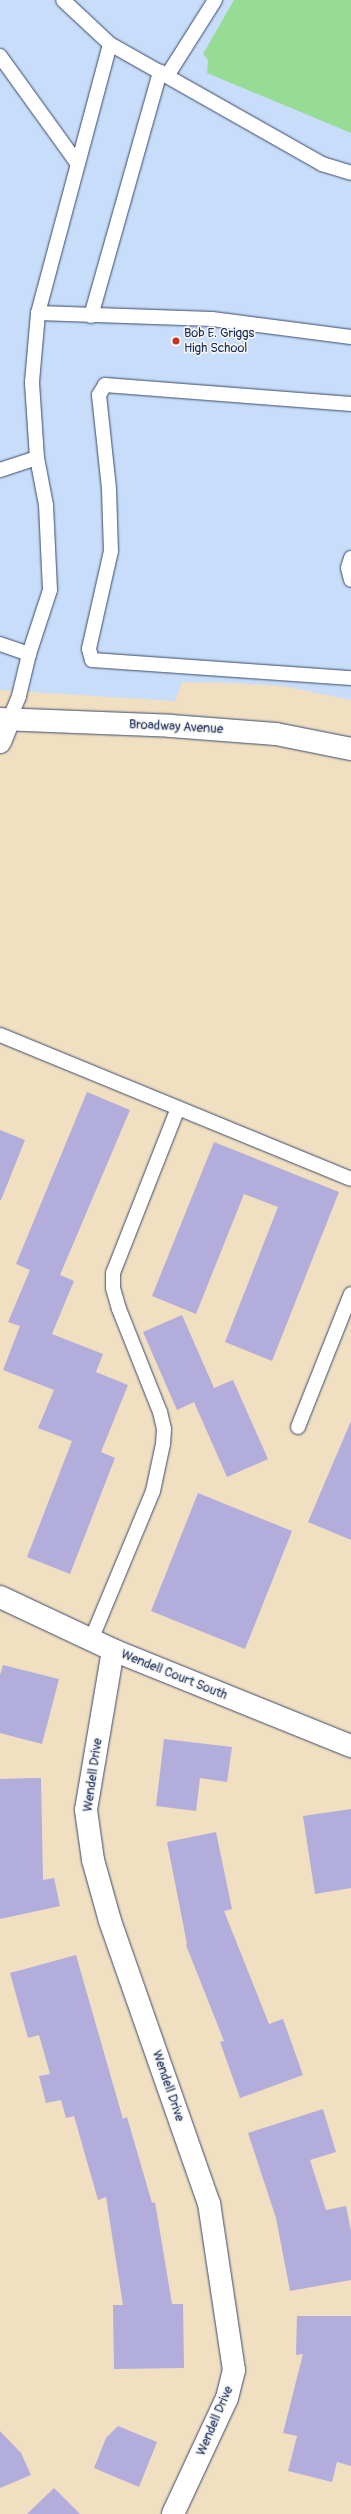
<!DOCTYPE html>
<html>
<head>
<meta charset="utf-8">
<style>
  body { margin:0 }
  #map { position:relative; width:351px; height:2514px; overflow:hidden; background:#f0dfc1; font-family:Pangolin,sans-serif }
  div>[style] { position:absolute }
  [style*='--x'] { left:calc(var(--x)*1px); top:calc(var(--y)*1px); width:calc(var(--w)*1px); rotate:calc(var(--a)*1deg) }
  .built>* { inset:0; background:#c8ddf9 }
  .green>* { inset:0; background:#97dc94 }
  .building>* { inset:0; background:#b3addc }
  .roads { filter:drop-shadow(0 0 1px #3b496d) drop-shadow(0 0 1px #3b496d) }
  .lane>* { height:14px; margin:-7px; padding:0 7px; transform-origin:7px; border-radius:7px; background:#fff }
  .street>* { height:22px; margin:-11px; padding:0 11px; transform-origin:11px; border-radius:11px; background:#fff }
  .secondary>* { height:22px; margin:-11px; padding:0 11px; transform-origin:11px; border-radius:11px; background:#fff }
  .dots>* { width:11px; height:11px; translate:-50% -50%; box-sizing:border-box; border:2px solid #f6f6f2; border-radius:50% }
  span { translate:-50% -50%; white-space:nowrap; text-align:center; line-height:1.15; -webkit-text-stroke:3px #f6f6f2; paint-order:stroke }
  .poi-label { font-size:13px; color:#1b2f5e }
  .left { translate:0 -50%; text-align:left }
  .street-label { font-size:13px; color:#1b2f5e }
</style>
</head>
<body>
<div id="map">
  <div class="built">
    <i style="clip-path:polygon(0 0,351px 0,351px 700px,283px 686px,231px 683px,182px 682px,175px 701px,0 690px)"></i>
  </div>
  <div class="green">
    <i style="clip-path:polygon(234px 0,351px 0,351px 133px,207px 73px,208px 60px,203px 54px)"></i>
  </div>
  <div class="building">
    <i style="clip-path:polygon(87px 1092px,130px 1110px,60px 1275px,74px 1281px,52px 1334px,103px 1354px,96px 1372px,128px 1385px,101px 1452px,115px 1458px,70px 1574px,27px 1557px,72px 1441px,38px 1428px,54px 1390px,3px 1370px,20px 1326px,8px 1322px,30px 1270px,16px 1264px)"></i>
    <i style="clip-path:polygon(0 1130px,25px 1140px,1px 1200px,0 1200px)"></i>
    <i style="clip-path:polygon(214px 1142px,339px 1192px,272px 1361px,225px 1342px,278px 1207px,244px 1194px,196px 1314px,152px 1296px)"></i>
    <i style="clip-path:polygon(182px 1315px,214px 1388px,233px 1380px,268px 1459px,227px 1477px,194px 1402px,177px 1410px,143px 1332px)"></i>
    <i style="clip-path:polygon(351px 1421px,351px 1540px,308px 1522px)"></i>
    <i style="clip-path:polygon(198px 1493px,292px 1531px,245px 1649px,151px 1611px)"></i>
    <i style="clip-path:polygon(3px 1665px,59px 1679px,42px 1744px,0 1733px,0 1675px)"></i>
    <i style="clip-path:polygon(164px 1739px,232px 1747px,227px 1782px,200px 1778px,196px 1811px,156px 1806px)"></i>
    <i style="clip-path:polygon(33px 1778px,41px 1778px,43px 1880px,54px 1878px,60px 1906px,0 1919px,0 1779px)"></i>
    <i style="clip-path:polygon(351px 1809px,351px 1888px,315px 1894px,303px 1816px)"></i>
    <i style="clip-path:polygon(216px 1832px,232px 1909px,224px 1911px,269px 2024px,283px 2019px,303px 2075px,240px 2098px,220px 2042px,224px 2041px,186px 1945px,187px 1944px,167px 1842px)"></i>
    <i style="clip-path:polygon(76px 1955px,123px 2119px,127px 2117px,152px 2203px,155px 2202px,172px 2304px,183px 2304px,184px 2368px,114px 2369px,113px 2305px,123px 2305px,106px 2197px,98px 2200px,74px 2116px,66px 2118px,61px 2100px,46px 2103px,39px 2076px,50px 2074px,39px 2035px,28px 2038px,10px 1973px)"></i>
    <i style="clip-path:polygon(323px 2109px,336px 2152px,310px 2160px,326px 2210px,346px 2206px,351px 2231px,351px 2280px,290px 2291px,276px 2218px,248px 2133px)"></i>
    <i style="clip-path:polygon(297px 2316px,351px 2316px,351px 2466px,337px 2462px,332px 2482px,288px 2471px,297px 2436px,283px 2433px,303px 2354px,296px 2355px)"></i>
    <i style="clip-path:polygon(118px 2426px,157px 2442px,139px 2487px,94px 2468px,106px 2438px)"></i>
    <i style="clip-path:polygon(0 2431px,21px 2453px,31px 2475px,0 2488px)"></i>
    <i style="clip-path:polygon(54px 2488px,80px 2514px,27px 2514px)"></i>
  </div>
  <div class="roads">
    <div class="lane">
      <i style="--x:110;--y:44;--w:244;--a:29.5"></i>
      <i style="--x:322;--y:164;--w:30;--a:17"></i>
      <i style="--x:0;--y:56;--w:133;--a:54.2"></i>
      <i style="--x:167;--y:76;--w:90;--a:-57.7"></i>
      <i style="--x:38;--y:313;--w:174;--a:2"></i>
      <i style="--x:212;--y:319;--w:140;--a:7.4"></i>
      <i style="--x:91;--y:316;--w:254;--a:-74.2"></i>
      <i style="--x:351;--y:404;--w:247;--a:-175.6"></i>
      <i style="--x:105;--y:385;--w:12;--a:121"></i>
      <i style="--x:99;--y:395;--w:95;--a:83.9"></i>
      <i style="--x:109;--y:489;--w:62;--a:88.2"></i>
      <i style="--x:111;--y:551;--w:100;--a:102.7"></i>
      <i style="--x:89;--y:649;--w:11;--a:75"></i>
      <i style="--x:92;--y:660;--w:260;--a:4"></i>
      <i style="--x:0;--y:470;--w:39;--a:-18"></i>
      <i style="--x:351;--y:558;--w:10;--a:107"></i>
      <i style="--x:348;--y:568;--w:12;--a:76"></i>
      <i style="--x:0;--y:644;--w:31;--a:19"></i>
      <i style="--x:9;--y:720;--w:26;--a:-67"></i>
      <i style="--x:19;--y:696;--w:43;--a:-76.6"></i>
      <i style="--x:29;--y:654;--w:67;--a:-71.8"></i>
      <i style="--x:50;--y:590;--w:85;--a:-92.7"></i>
      <i style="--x:46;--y:505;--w:48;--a:-100.8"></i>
      <i style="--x:37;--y:458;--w:76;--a:-93.8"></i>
      <i style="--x:32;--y:382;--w:69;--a:-85"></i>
      <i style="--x:38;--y:313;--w:278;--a:-75"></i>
      <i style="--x:110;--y:44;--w:64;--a:-136.9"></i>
      <i style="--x:0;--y:1035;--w:379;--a:22.3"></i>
      <i style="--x:298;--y:1427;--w:143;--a:-68.3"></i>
      <i style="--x:91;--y:1640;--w:161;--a:-67.4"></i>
      <i style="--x:153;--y:1491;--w:48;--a:-78"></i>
      <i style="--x:163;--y:1444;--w:15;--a:-86"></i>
      <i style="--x:164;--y:1429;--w:17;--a:-103"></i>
      <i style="--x:160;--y:1412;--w:111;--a:-111.7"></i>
      <i style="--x:119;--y:1309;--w:22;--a:-106"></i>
      <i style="--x:113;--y:1288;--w:15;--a:-90"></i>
      <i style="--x:113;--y:1273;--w:177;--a:-68.5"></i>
    </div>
    <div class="street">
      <i style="--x:0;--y:1597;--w:125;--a:25.1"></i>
      <i style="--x:113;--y:1650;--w:257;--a:22"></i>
      <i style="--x:113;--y:1650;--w:162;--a:99.6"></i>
      <i style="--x:86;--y:1810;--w:50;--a:82"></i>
      <i style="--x:93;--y:1860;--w:63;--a:74.4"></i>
      <i style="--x:110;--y:1921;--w:299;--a:70.7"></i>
      <i style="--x:209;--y:2203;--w:169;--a:81.5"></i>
      <i style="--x:234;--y:2370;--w:29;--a:104"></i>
      <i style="--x:227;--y:2398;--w:128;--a:115"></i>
    </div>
    <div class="secondary">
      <i style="--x:0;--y:719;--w:171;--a:2.3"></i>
      <i style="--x:171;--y:726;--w:105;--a:4.4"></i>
      <i style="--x:276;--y:734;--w:76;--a:11.3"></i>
      <i style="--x:0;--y:742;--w:24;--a:-68"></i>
    </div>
  </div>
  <div class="dots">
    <i style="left:176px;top:341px;background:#c8321e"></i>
  </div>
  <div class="poi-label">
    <span class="left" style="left:184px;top:341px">Bob E. Griggs<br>High School</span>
  </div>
  <div class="street-label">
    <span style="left:176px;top:727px;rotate:3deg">Broadway Avenue</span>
    <span style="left:174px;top:1675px;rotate:22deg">Wendell Court South</span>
    <span style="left:93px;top:1775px;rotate:-82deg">Wendell Drive</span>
    <span style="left:168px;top:2086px;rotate:71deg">Wendell Drive</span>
    <span style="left:215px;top:2421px;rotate:-67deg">Wendell Drive</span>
  </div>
</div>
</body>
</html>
